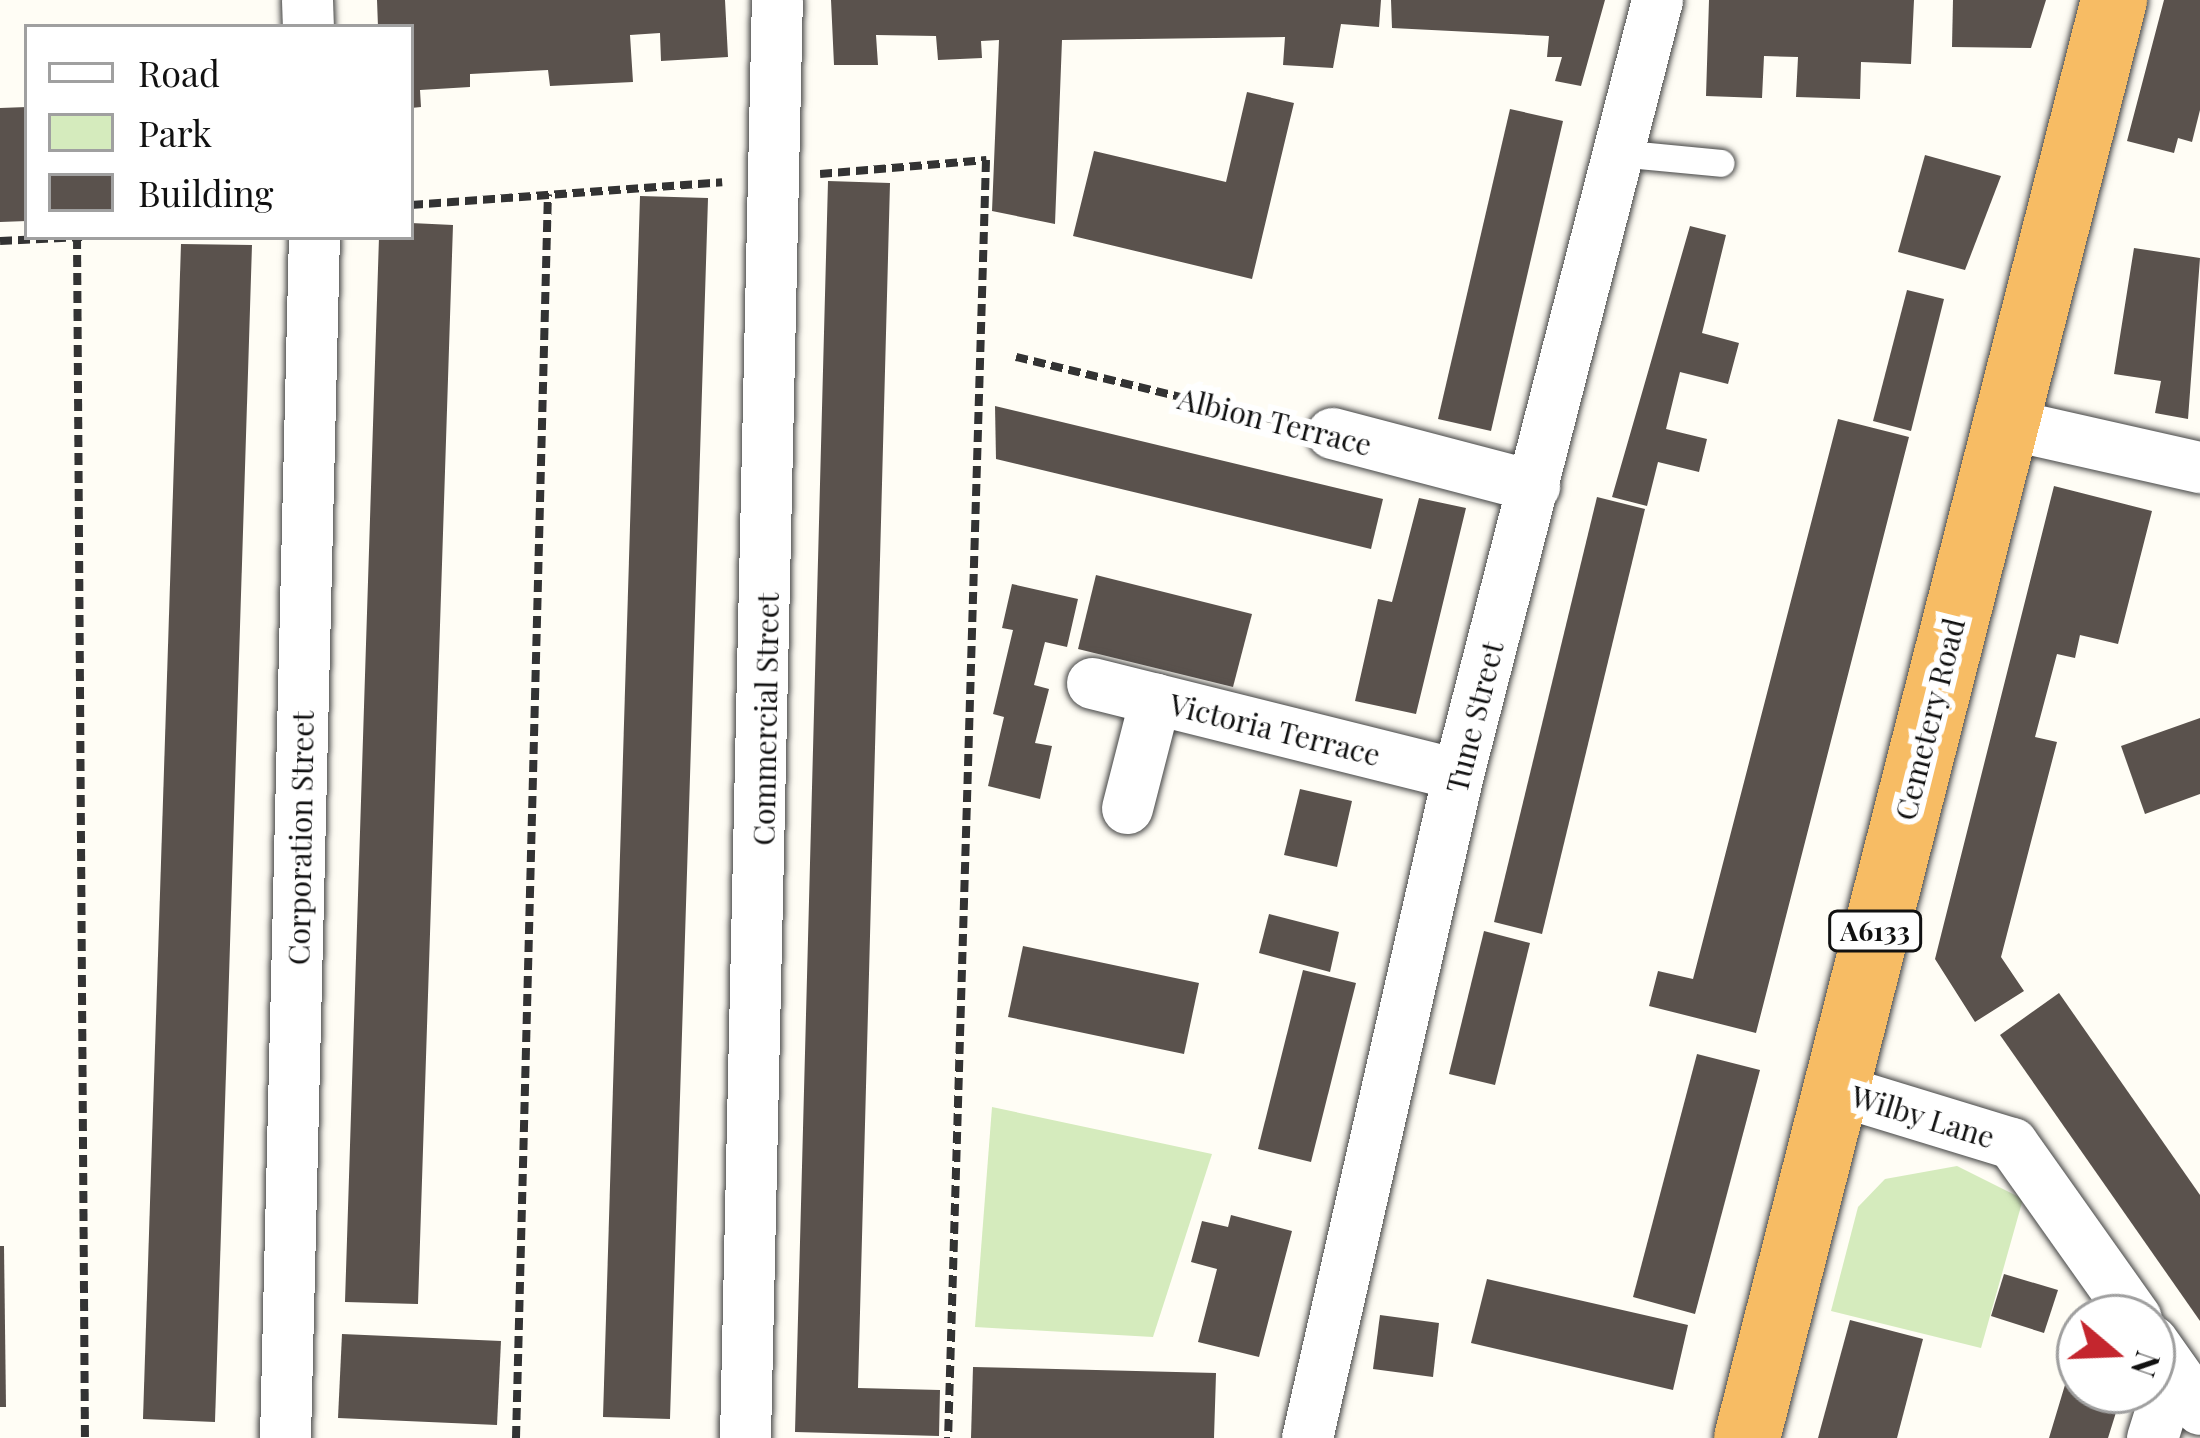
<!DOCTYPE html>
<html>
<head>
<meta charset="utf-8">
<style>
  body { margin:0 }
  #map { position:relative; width:2200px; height:1438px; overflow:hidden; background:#fffdf5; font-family:"Playfair Display",serif }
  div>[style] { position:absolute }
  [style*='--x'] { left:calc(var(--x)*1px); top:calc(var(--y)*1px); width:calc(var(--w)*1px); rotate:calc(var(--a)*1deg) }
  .green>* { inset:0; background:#d5ebbd }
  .building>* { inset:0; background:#5a524d }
  .path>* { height:8px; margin-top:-4px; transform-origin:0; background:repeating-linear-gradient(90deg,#333 0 12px,transparent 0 18px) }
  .roads { filter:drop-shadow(0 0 3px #444) drop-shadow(0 0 3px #444) }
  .service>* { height:27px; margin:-13.5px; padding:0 13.5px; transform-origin:13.5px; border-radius:13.5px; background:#fff }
  .minor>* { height:51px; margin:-25.5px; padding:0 25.5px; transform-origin:25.5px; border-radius:25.5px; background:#fff }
  .trunk>* { height:66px; margin:-33px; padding:0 33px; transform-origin:33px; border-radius:33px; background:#f7bc64 }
  span { translate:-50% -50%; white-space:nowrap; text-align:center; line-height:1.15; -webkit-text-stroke:12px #fff; paint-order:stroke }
  .shield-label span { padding:3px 9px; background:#fff; border:3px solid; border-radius:9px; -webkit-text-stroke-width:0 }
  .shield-label { font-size:27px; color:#111; font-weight:700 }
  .street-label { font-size:30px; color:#111 }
  .legend { position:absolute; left:24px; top:24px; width:390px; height:216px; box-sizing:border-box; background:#fff; border:3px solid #a0a0a0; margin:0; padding:15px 21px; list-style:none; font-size:36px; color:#111 }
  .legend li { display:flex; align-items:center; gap:24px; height:60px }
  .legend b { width:60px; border:3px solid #a0a0a0 }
  .north { position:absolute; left:2056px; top:1294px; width:120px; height:120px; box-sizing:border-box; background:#fff; border:3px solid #a0a0a0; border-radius:50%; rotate:109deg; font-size:33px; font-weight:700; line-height:48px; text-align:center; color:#111 }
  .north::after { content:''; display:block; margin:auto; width:42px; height:54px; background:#c4262e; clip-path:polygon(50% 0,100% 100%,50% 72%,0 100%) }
</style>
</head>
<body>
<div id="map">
  <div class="green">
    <i style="clip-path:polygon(992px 1107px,1212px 1154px,1153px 1337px,975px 1327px)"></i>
    <i style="clip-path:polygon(1957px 1166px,2023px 1199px,1981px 1348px,1831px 1311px,1858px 1207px,1885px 1179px)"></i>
  </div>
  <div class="building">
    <i style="clip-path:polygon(377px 0,725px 0,728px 57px,661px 61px,660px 33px,630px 35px,633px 82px,550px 86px,548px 70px,470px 74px,470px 87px,420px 90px,421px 107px,411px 108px,411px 27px,378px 27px)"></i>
    <i style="clip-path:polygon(831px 0,1381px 0,1379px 27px,1341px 24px,1333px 68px,1283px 65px,1285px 37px,1062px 40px,1055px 224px,992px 211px,999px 40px,981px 41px,982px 58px,938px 60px,936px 36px,876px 35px,878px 65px,834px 65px)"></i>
    <i style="clip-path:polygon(1391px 0,1605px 0,1581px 86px,1555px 81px,1562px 57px,1547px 57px,1549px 36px,1392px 28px)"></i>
    <i style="clip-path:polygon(1709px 0,1914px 0,1911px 64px,1861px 62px,1860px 99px,1796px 97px,1798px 57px,1764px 56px,1762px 98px,1706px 96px)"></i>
    <i style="clip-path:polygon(1953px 0,2046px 0,2031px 48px,1952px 47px)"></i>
    <i style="clip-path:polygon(2164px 0,2200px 0,2200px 110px,2192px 142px,2178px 138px,2174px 153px,2127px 141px)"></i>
    <i style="clip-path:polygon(1247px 92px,1294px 103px,1252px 279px,1073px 236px,1094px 151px,1226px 182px)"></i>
    <i style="clip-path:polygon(27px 107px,27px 221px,0 222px,0 108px)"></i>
    <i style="clip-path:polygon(1510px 109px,1563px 121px,1491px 431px,1438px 419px)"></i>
    <i style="clip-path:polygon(1925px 155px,2001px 176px,1965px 270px,1898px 252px)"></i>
    <i style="clip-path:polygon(828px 181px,890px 183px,858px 1388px,940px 1390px,939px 1436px,795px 1432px)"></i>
    <i style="clip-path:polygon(640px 196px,708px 198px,670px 1419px,603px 1417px)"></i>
    <i style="clip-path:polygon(411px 223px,453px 225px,418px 1304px,345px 1302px,379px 237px,411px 237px)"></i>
    <i style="clip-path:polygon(1690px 226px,1726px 235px,1702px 333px,1739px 343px,1728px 384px,1680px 372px,1666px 429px,1707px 439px,1699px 472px,1658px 462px,1647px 506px,1612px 497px)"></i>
    <i style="clip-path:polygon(181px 244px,252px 245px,215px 1422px,143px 1419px)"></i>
    <i style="clip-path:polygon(2134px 248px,2200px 258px,2188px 419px,2155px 413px,2161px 381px,2114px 374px)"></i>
    <i style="clip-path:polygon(1907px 290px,1944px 299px,1911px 431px,1873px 421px)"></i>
    <i style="clip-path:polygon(995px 406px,1383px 499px,1371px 549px,996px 459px)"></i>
    <i style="clip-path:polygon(1838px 419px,1909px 437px,1756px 1033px,1649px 1006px,1658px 971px,1693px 979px)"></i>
    <i style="clip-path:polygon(2054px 486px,2152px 511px,2118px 644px,2080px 635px,2075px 658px,2057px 654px,2035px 737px,2057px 742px,2001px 957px,2024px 991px,1975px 1022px,1935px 959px)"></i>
    <i style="clip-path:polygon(1597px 497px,1645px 509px,1542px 934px,1494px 922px)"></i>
    <i style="clip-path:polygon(1419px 498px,1466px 508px,1416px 714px,1355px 701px,1378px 599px,1392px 602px)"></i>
    <i style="clip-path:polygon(1096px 575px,1252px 614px,1233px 687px,1078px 649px)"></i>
    <i style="clip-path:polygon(1012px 584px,1078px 599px,1067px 647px,1045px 642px,1034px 685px,1049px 689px,1035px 743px,1052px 746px,1040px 799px,988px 786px,1004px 717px,993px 714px,1013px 630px,1002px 628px)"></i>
    <i style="clip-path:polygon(2200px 718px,2200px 794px,2145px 814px,2121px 746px)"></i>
    <i style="clip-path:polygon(1300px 789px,1352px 801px,1337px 867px,1284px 855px)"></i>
    <i style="clip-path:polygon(1269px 914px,1339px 932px,1330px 972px,1259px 953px)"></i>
    <i style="clip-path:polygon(1484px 931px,1530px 943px,1495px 1085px,1449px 1074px)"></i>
    <i style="clip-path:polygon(1023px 946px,1199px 983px,1184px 1054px,1008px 1017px)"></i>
    <i style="clip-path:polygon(1303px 970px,1356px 983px,1311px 1162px,1258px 1149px)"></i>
    <i style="clip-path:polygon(2059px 993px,2200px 1195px,2200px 1321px,2000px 1035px)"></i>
    <i style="clip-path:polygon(1697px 1054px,1760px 1070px,1695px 1314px,1633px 1297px)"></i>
    <i style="clip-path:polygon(1231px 1215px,1292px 1231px,1259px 1357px,1198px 1342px,1217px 1269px,1191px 1262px,1202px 1221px,1228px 1227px)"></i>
    <i style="clip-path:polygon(0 1246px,4px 1246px,6px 1407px,0 1407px)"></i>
    <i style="clip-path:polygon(2004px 1274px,2058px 1290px,2044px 1333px,1991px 1316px)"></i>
    <i style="clip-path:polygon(1487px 1279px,1688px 1325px,1673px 1390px,1471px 1343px)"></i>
    <i style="clip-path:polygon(1380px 1315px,1439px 1323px,1433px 1377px,1373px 1369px)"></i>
    <i style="clip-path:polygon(1850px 1320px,1923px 1339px,1897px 1438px,1818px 1438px)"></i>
    <i style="clip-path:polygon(342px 1334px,501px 1341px,497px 1425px,338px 1418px)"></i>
    <i style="clip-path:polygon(2080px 1335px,2080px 1390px,2123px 1390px,2108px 1438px,2049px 1438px)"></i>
    <i style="clip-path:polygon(973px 1367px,1216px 1373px,1214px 1438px,971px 1438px)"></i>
  </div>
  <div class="path">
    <i style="--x:820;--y:174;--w:167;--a:-4.8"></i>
    <i style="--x:986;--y:160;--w:1279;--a:91.7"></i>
    <i style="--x:411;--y:205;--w:312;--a:-4.2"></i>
    <i style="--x:77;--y:237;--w:1201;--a:89.62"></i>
    <i style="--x:0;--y:241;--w:82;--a:-2.8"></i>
    <i style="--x:1016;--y:357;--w:275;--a:13.7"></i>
    <i style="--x:516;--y:1438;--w:1244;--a:-88.53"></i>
  </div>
  <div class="roads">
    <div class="service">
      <i style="--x:1618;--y:153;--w:103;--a:5.5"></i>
    </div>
    <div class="minor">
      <i style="--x:307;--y:0;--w:27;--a:88"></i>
      <i style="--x:2004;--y:423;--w:201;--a:12.7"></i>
      <i style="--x:1332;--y:433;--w:209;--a:14.7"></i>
      <i style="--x:1092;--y:683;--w:377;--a:14"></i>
      <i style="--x:1127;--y:808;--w:113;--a:-75.6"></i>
      <i style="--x:1835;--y:1089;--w:185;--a:17"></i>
      <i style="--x:2012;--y:1143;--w:214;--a:54.7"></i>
      <i style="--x:2152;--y:1341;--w:83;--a:54.8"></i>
      <i style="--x:285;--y:1438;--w:1201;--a:-88.62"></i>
      <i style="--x:745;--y:1438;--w:1438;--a:-88.73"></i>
      <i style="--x:1307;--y:1438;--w:681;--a:-77.19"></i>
      <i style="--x:1458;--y:774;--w:799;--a:-75.58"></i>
      <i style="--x:2152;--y:1438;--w:70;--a:-72.6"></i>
    </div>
    <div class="trunk">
      <i style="--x:1747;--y:1438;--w:1484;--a:-75.68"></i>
    </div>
  </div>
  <div class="shield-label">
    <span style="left:1875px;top:931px">A6133</span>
  </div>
  <div class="street-label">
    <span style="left:1275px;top:421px;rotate:14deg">Albion Terrace</span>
    <span style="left:1474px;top:717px;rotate:-76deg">Tune Street</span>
    <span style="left:765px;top:719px;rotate:-89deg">Commercial Street</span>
    <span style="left:1929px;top:719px;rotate:-76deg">Cemetery Road</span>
    <span style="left:1275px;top:729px;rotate:14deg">Victoria Terrace</span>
    <span style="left:300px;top:838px;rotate:-89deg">Corporation Street</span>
    <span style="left:1923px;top:1116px;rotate:17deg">Wilby Lane</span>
  </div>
  <ul class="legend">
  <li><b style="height:15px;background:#fff"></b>Road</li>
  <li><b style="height:33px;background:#d5ebbd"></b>Park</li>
  <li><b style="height:33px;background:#5a524d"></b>Building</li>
  </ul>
  <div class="north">N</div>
</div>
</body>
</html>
